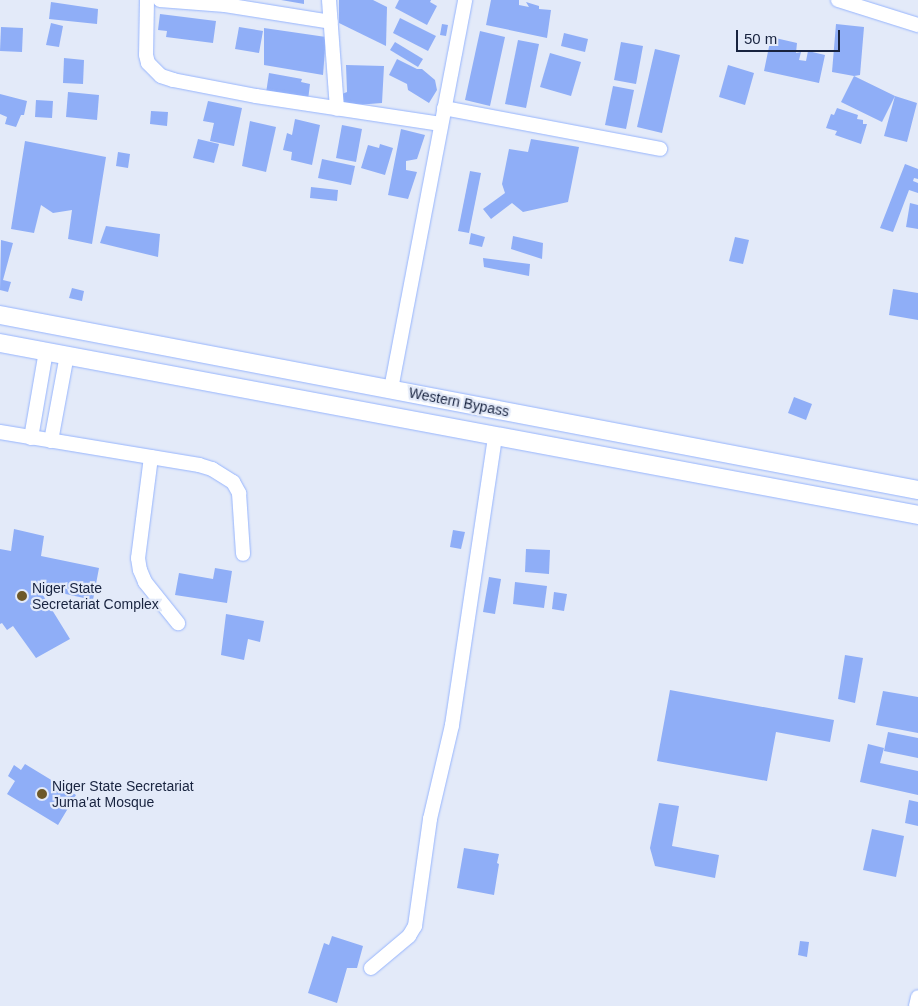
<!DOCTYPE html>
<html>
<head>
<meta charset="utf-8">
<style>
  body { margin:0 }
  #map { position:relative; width:918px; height:1006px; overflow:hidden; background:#e3eaf9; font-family:Arial,sans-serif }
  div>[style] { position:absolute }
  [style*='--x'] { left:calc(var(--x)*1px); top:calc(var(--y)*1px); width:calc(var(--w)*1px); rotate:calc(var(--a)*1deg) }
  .building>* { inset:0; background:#8faef7 }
  .roads { filter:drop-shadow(0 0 1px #97b5fd) drop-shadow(0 0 1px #97b5fd) }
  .minor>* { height:14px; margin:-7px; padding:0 7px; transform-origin:7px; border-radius:7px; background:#fff }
  .major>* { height:18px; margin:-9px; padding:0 9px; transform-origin:9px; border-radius:9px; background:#fff }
  .dots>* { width:14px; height:14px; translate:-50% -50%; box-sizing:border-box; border:2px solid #e3eaf9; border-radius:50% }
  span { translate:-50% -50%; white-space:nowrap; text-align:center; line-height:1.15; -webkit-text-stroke:4.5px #e3eaf9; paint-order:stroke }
  .street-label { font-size:14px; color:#18233f }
  .poi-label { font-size:14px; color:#18233f }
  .left { translate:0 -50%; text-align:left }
  .scale { position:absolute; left:736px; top:30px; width:104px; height:22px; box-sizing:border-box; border:2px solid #18233f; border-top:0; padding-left:6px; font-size:15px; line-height:18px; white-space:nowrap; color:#18233f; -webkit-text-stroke:4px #e3eaf9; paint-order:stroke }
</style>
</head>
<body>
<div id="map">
  <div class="building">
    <i style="clip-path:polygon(281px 0,304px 0,304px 4px)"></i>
    <i style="clip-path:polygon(339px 0,373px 0,387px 7px,386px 46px,339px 23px)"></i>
    <i style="clip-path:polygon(399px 0,431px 0,430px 2px,437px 6px,427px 25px,395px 8px)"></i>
    <i style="clip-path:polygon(491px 0,519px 0,519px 5px,529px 7px,526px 2px,539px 6px,539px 9px,551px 10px,547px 38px,486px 25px)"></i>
    <i style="clip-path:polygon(51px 2px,98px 9px,97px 24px,49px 19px)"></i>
    <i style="clip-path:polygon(160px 14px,216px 21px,213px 43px,166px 37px,167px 31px,158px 30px)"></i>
    <i style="clip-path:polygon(400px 18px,436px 36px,428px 51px,393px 33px)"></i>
    <i style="clip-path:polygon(51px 23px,63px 26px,59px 47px,46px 45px)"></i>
    <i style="clip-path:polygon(442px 24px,448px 25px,446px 36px,440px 35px)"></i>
    <i style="clip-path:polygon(836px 24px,864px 27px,860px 75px,854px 76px,832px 72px)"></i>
    <i style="clip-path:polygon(1px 27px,23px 28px,22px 52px,0 51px)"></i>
    <i style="clip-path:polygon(239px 27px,263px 31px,259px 53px,235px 49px)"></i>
    <i style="clip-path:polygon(264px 28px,326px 37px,323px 75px,264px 65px)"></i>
    <i style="clip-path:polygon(480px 31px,505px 37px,490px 106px,465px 100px)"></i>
    <i style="clip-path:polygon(564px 33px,588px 39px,585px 52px,561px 46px)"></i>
    <i style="clip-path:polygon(771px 37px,797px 43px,796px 53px,801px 52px,799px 60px,806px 61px,808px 51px,825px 55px,819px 83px,764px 71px)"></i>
    <i style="clip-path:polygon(518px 40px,539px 44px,526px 108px,505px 104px)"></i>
    <i style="clip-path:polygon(395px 42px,423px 59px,418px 67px,390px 50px)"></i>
    <i style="clip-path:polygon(621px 42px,643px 46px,636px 84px,614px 80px)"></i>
    <i style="clip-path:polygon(655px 49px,680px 55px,662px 133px,637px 127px)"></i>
    <i style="clip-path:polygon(550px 53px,581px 62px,571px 96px,540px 87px)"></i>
    <i style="clip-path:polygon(64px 58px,84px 60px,83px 84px,63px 83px)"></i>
    <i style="clip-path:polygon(397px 59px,417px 69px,422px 69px,435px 80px,437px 90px,429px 103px,408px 90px,407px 84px,389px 75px)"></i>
    <i style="clip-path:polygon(346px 65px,384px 66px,382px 103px,343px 106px,342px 94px,347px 92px)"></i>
    <i style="clip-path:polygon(728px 65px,754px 73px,745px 105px,719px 97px)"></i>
    <i style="clip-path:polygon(269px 73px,302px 79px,301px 82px,310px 84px,308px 100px,266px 93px)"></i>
    <i style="clip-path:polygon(854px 76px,895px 96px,917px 103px,907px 142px,884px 136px,895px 96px,882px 122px,841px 102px)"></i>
    <i style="clip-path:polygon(613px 86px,634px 90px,626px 129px,605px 125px)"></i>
    <i style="clip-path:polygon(68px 92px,99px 95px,97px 120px,66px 117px)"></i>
    <i style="clip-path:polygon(0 94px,27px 101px,24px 115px,21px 115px,16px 127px,5px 124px,7px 117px,0 114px)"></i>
    <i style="clip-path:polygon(36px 100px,53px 101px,52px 118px,35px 117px)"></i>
    <i style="clip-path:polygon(208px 101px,242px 108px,234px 146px,210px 141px,214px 123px,203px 121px)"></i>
    <i style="clip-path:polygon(837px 108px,858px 115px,857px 119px,863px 120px,863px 124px,867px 124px,861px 144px,835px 135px,837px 131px,826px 128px,831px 114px,834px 115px)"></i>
    <i style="clip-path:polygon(151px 111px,168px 112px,167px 126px,150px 124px)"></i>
    <i style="clip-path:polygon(295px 119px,320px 125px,312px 165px,291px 160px,292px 152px,283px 150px,287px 133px,292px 135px)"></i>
    <i style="clip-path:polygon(250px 121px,276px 127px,266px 172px,242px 166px)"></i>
    <i style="clip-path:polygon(342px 125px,362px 129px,356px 162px,336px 158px)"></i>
    <i style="clip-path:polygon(401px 129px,425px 135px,417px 159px,406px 161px,406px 170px,417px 172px,408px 199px,388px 195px)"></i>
    <i style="clip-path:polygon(198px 139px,219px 144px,214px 163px,193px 158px)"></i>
    <i style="clip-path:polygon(531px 139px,579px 147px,568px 202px,523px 212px,512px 203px,491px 219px,483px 209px,505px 193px,502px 184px,509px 149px,528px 152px)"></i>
    <i style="clip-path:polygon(25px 141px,106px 157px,92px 244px,68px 239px,72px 210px,53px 213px,41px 205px,34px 233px,11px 229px)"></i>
    <i style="clip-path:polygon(380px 144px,393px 148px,385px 175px,361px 168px,368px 145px,379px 148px)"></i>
    <i style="clip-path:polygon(118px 152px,130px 154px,128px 168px,116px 166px)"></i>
    <i style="clip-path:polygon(322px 159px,355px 166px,351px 185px,318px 178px)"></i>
    <i style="clip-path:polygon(905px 164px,918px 169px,918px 179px,914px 178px,913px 181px,918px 183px,918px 193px,909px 190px,893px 232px,880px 228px)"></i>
    <i style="clip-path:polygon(470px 171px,481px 173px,469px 233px,458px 231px)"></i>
    <i style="clip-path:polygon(311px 187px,338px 190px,337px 201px,310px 198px)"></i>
    <i style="clip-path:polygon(910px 203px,918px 205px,918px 229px,906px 227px)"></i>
    <i style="clip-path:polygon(106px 226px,160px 234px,158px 257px,100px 243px)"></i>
    <i style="clip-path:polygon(471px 233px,485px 237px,482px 247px,469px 244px)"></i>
    <i style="clip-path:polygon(513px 236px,543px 243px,542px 259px,511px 249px)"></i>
    <i style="clip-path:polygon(735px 237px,749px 240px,743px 264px,729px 261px)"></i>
    <i style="clip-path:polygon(1px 240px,13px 243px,3px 280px,11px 282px,8px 292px,0 290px)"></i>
    <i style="clip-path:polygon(483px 258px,530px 264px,529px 276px,484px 267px)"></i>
    <i style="clip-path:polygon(72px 288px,84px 291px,82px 301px,69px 298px)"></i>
    <i style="clip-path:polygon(893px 289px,918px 293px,918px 320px,889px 315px)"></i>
    <i style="clip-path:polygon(794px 397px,812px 404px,806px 420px,788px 413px)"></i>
    <i style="clip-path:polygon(14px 529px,44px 536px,41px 556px,99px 568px,93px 600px,43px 589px,41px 592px,70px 639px,36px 658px,13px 626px,7px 630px,2px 623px,0 624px,0 549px,11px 551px)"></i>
    <i style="clip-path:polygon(453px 530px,465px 532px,461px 549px,450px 547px)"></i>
    <i style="clip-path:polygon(526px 549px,550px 550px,549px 574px,525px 572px)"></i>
    <i style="clip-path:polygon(215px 568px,232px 571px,227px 603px,175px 595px,179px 573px,213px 579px)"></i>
    <i style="clip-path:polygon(489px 577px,501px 579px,495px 614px,483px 612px)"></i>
    <i style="clip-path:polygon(515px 582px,547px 586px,544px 608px,513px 604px)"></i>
    <i style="clip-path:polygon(554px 592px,567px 594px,564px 611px,552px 609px)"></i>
    <i style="clip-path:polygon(226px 614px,264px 621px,260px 642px,248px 639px,244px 660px,221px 655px)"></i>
    <i style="clip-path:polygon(845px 655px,863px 658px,855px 703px,838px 699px)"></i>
    <i style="clip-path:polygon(670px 690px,834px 720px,830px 742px,776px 732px,767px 781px,657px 761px)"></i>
    <i style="clip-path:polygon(883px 691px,918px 697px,918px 733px,876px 725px)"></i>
    <i style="clip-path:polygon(888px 732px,918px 738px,918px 758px,884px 751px)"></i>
    <i style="clip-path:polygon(868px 744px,884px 748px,880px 763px,918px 771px,918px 795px,860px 782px)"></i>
    <i style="clip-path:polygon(25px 764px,76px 795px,58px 825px,7px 794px,15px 781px,8px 776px,14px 765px,21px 770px)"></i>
    <i style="clip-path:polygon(909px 800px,918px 802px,918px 826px,905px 823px)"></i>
    <i style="clip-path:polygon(659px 803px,679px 806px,672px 846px,719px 855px,715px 878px,655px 866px,650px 848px)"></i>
    <i style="clip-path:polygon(872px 829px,904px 836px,896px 877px,863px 870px)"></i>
    <i style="clip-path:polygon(464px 848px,499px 854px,497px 863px,499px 864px,494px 895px,457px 888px)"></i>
    <i style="clip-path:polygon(332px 936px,363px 946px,357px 968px,347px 968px,337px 1003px,308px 993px,324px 943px,329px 945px)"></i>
    <i style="clip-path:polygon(800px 941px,809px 942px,807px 957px,798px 955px)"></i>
  </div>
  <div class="roads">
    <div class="minor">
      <i style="--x:147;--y:0;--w:55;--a:91"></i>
      <i style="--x:146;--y:55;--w:8;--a:76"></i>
      <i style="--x:148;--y:63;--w:18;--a:45"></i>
      <i style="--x:161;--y:76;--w:13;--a:18"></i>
      <i style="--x:173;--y:80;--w:85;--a:10.9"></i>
      <i style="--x:256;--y:96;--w:187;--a:8.6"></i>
      <i style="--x:160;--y:0;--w:65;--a:4.4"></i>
      <i style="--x:225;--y:5;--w:107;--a:9.1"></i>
      <i style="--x:329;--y:0;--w:109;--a:85.8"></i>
      <i style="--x:838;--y:0;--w:84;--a:17.4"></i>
      <i style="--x:444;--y:108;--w:220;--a:10.7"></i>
      <i style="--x:391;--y:389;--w:396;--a:-79.2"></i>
      <i style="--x:0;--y:432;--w:202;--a:9.4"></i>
      <i style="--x:199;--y:465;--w:14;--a:17"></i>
      <i style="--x:212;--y:469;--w:25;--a:32"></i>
      <i style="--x:233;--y:482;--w:13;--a:61"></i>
      <i style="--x:239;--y:493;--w:61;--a:86.2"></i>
      <i style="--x:31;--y:438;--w:88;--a:-80.2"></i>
      <i style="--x:51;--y:441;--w:87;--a:-79.5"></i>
      <i style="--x:151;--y:457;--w:102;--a:97.3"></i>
      <i style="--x:138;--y:558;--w:12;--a:81"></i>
      <i style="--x:140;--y:570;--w:13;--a:67"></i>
      <i style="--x:145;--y:582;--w:53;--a:51.2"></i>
      <i style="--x:371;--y:968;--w:50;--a:-40.1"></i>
      <i style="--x:409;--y:936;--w:12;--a:-59"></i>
      <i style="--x:415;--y:926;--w:108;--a:-82"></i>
      <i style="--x:430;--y:819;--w:97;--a:-76.8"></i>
      <i style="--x:452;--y:725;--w:292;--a:-81.5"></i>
      <i style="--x:916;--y:1006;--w:9;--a:-77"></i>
    </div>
    <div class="major">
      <i style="--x:0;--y:315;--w:935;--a:10.79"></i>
      <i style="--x:0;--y:343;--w:934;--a:10.61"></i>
    </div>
  </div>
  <div class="dots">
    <i style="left:22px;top:596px;background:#6e5928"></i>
    <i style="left:42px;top:794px;background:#6e5928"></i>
  </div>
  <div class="street-label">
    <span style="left:459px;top:402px;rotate:11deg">Western Bypass</span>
  </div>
  <div class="poi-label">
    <span class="left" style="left:32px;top:596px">Niger State<br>Secretariat Complex</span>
    <span class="left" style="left:52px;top:794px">Niger State Secretariat<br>Juma'at Mosque</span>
  </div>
  <div class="scale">50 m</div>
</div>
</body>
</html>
